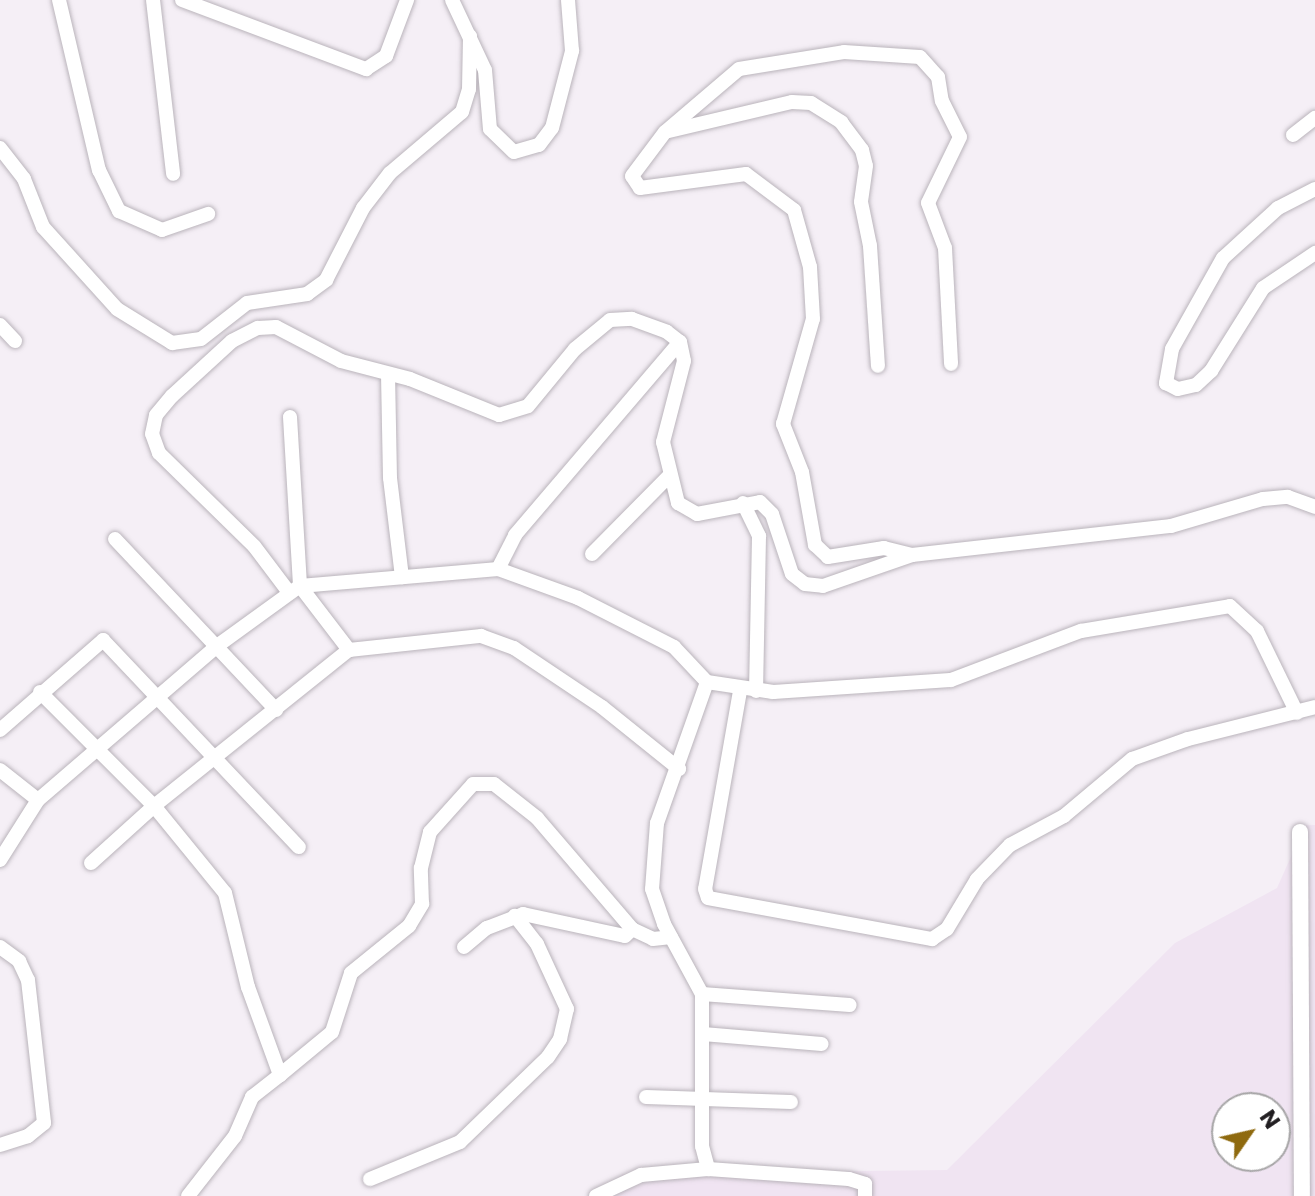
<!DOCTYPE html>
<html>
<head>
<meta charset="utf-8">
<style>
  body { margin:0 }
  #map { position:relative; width:1315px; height:1196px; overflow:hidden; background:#f5eff6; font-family:Poppins,sans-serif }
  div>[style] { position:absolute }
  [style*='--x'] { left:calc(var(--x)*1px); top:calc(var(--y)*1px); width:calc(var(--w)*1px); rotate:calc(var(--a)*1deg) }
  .built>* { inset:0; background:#f0e4f2 }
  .roads { filter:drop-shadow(0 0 2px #bab4bb) drop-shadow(0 0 2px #bab4bb) }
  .minor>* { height:14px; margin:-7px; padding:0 7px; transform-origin:7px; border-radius:7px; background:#fff }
  .tertiary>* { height:16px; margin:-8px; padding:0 8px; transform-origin:8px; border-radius:8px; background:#fff }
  span { translate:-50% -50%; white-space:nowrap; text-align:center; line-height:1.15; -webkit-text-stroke:6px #fff; paint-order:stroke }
  .north { position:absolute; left:1211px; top:1092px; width:80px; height:80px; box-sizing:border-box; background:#fff; border:2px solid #a6a5a6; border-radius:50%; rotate:56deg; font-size:22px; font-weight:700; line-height:32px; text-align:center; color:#211e21 }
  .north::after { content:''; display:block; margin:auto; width:28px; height:36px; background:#8f6a0f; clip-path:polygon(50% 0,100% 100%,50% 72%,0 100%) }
</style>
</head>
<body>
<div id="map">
  <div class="built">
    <i style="clip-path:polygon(evenodd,1305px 825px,1315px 825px,1315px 1196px,590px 1196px,623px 1174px,947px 1170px,1175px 943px,1277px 888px,1305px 825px,1227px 1108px,1275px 1108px,1275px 1156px,1227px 1156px,1227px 1108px)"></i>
  </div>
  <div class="roads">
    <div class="minor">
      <i style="--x:59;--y:0;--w:175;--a:76.8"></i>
      <i style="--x:99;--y:170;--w:46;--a:64"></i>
      <i style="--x:119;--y:211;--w:47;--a:23.8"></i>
      <i style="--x:162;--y:230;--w:49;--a:-19.2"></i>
      <i style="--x:153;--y:0;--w:175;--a:83.4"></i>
      <i style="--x:182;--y:0;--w:197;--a:20.6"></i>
      <i style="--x:366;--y:69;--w:24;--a:-33"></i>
      <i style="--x:386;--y:56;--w:60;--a:-69.4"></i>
      <i style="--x:452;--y:0;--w:77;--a:64.8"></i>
      <i style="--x:485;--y:70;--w:59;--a:85.2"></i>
      <i style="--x:490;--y:129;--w:33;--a:44"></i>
      <i style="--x:514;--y:152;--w:26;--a:-16"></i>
      <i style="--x:539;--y:145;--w:21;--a:-53"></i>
      <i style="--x:552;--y:128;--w:80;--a:-75.4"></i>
      <i style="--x:572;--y:51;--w:51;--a:-94.5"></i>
      <i style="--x:669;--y:131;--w:126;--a:-13.3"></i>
      <i style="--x:792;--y:102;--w:19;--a:3"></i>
      <i style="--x:811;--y:103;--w:36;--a:32"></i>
      <i style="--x:841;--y:122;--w:35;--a:53"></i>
      <i style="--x:862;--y:150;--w:16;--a:76"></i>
      <i style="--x:866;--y:166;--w:36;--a:98"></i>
      <i style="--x:861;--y:202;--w:45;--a:78.4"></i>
      <i style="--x:870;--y:246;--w:120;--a:86.2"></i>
      <i style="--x:1293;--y:135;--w:28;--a:-38"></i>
      <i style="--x:0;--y:148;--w:39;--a:52"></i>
      <i style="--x:24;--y:179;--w:52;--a:68.4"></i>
      <i style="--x:43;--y:227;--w:110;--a:47.9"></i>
      <i style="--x:117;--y:309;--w:65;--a:31.7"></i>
      <i style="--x:172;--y:343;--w:29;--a:-8"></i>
      <i style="--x:201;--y:339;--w:58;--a:-38"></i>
      <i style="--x:247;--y:303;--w:61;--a:-8.5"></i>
      <i style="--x:307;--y:294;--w:24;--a:-36"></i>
      <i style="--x:326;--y:280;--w:81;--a:-62.8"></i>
      <i style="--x:363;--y:208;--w:44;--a:-52.4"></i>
      <i style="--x:390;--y:173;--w:94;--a:-40.3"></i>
      <i style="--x:462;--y:112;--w:24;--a:-73"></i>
      <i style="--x:469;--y:89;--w:53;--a:-88.9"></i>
      <i style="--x:1315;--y:189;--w:42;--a:152.8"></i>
      <i style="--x:1278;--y:208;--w:74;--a:137.7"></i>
      <i style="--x:1223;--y:258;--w:104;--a:119.3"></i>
      <i style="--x:1172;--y:349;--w:35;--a:100"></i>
      <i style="--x:1166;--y:383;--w:13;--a:27"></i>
      <i style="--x:1178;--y:389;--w:18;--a:-13"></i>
      <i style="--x:1196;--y:385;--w:21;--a:-43"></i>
      <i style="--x:1211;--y:371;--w:98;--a:-57.9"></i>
      <i style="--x:1263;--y:288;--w:63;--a:-33.9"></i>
      <i style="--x:0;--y:325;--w:22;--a:47"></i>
      <i style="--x:388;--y:374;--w:104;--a:88.9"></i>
      <i style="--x:390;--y:478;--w:100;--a:83.1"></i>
      <i style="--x:290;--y:417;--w:169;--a:86.6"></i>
      <i style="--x:300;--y:586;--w:81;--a:52.6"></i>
      <i style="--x:349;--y:650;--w:133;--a:-6.1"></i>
      <i style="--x:481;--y:636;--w:35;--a:20"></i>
      <i style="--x:514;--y:648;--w:106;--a:33.8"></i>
      <i style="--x:602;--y:707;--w:99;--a:38.8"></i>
      <i style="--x:743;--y:503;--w:37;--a:64"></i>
      <i style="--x:759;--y:536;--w:155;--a:91.1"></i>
      <i style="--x:115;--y:539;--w:235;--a:46.7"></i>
      <i style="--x:592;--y:554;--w:108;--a:-45.4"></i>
      <i style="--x:912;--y:555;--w:29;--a:-166"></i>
      <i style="--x:884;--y:548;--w:57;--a:170.9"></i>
      <i style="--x:828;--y:557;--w:18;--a:-137"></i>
      <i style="--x:815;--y:545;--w:74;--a:-100.1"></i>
      <i style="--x:802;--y:472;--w:52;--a:-111.6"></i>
      <i style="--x:783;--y:424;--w:109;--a:-74.1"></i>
      <i style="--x:813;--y:319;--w:52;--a:-93.3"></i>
      <i style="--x:810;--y:267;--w:59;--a:-105.7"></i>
      <i style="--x:794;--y:210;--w:60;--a:-143.1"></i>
      <i style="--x:746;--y:174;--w:107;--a:172.5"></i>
      <i style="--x:640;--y:188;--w:14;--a:-124"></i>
      <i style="--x:632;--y:176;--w:55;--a:-53.1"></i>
      <i style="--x:665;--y:132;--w:97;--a:-40.4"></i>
      <i style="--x:739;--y:69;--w:106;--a:-9.2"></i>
      <i style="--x:844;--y:52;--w:76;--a:3.8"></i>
      <i style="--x:920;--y:57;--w:27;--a:48"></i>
      <i style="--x:938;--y:77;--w:24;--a:81"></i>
      <i style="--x:942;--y:101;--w:40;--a:63.4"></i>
      <i style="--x:960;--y:137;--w:73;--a:115.9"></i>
      <i style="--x:928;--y:203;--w:48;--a:69.3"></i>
      <i style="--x:945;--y:248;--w:116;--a:87"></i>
      <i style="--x:498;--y:569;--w:38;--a:-63"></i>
      <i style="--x:515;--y:535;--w:254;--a:-49.5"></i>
      <i style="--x:288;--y:591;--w:56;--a:-127.1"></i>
      <i style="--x:254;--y:546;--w:133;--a:-135.6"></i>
      <i style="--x:159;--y:453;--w:20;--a:-110"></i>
      <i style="--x:152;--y:434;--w:19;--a:-78"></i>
      <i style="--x:156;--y:415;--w:25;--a:-50"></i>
      <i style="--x:172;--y:396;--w:81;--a:-42.5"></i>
      <i style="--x:232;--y:341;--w:29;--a:-27"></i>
      <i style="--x:258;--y:328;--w:18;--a:-3"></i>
      <i style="--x:276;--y:327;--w:73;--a:27.6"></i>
      <i style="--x:341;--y:361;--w:71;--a:14.6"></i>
      <i style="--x:410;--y:379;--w:96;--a:22"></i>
      <i style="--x:499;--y:415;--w:30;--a:-17"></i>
      <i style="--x:528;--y:406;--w:74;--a:-50.5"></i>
      <i style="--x:575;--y:349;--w:45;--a:-39.6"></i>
      <i style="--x:610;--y:320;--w:22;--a:-3"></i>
      <i style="--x:632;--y:319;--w:37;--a:20"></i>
      <i style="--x:667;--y:332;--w:16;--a:38"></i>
      <i style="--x:680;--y:342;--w:19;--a:78"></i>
      <i style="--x:684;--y:361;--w:84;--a:104.5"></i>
      <i style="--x:663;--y:442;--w:63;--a:76.2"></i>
      <i style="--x:678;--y:503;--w:22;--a:30"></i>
      <i style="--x:697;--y:514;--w:64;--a:-10.8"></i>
      <i style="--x:760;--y:502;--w:17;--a:45"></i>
      <i style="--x:772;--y:514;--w:63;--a:71.6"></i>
      <i style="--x:792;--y:574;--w:16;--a:38"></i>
      <i style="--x:805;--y:584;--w:18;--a:6"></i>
      <i style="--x:823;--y:586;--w:94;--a:-19.2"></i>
      <i style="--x:912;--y:555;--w:261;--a:-6.4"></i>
      <i style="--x:1171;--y:526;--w:96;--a:-16.4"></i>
      <i style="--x:1263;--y:499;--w:25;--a:-5"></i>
      <i style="--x:1288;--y:497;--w:29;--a:20"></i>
      <i style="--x:707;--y:682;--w:150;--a:109.5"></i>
      <i style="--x:657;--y:823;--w:66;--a:94.3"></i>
      <i style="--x:652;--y:889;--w:37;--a:71"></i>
      <i style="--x:664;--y:924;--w:80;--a:61.5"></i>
      <i style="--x:702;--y:994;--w:152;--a:90"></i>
      <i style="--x:702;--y:1146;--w:24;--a:75"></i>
      <i style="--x:708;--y:1169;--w:141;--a:4.1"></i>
      <i style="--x:849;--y:1179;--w:17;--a:17"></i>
      <i style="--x:865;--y:1184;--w:12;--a:90"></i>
      <i style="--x:740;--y:691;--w:201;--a:100"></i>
      <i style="--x:705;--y:889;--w:9;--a:72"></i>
      <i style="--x:708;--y:898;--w:228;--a:10.4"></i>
      <i style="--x:932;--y:939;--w:18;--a:-34"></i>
      <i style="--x:947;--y:929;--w:58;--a:-59"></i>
      <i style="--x:977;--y:879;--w:47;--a:-45.9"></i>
      <i style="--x:1010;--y:845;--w:61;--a:-28.2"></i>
      <i style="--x:1064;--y:816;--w:89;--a:-40"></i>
      <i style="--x:1132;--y:759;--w:59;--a:-19.7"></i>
      <i style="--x:1188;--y:739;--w:131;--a:-14.1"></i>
      <i style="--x:40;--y:692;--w:161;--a:45"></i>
      <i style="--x:154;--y:806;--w:112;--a:50.8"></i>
      <i style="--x:225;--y:893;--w:97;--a:76.3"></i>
      <i style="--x:248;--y:987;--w:94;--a:70"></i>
      <i style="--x:280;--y:1075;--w:67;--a:-39.6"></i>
      <i style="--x:332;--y:1032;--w:62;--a:-72.1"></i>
      <i style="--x:351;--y:973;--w:75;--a:-39"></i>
      <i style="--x:409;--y:926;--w:26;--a:-59"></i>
      <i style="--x:422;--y:904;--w:36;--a:-92"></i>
      <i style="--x:421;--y:868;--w:37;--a:-76"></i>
      <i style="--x:430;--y:832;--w:64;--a:-48.1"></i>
      <i style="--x:473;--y:784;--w:21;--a:0"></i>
      <i style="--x:494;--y:784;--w:55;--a:38.3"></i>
      <i style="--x:537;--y:818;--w:146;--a:49.4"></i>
      <i style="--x:632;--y:929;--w:23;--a:25"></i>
      <i style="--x:653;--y:939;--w:18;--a:-6"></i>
      <i style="--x:0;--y:730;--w:137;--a:-41.1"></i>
      <i style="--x:103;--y:640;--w:285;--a:46.6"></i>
      <i style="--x:0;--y:770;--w:48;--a:38.3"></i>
      <i style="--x:0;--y:860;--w:71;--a:-57.7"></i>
      <i style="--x:38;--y:800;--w:236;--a:-40.7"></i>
      <i style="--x:217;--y:646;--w:102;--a:-35.9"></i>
      <i style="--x:300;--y:586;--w:199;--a:-4.9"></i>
      <i style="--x:498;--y:569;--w:85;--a:19.9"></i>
      <i style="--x:578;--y:598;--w:108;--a:27"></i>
      <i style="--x:674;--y:647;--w:48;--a:46.7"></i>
      <i style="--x:707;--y:682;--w:67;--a:8.6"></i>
      <i style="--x:773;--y:692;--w:178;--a:-3.9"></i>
      <i style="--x:951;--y:680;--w:139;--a:-20.7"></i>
      <i style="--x:1081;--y:631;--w:151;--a:-9.5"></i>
      <i style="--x:1230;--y:606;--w:37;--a:43"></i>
      <i style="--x:1257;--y:631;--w:91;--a:64"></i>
      <i style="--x:91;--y:863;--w:85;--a:-42.1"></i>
      <i style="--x:154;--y:806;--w:250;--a:-38.7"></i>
      <i style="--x:0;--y:947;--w:24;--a:36"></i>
      <i style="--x:19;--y:961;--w:21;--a:65"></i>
      <i style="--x:28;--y:980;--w:144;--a:83.6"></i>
      <i style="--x:44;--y:1123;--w:21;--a:141"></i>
      <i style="--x:28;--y:1136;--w:29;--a:162"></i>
      <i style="--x:464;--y:947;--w:30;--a:-40"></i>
      <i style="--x:487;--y:928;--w:39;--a:-21"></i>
      <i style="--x:523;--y:914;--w:104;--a:12.2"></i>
      <i style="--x:625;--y:936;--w:10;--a:-45"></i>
      <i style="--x:702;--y:994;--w:148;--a:4.3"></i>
      <i style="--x:703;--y:1034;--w:119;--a:4.8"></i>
      <i style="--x:646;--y:1097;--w:145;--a:2"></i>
      <i style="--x:370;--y:1179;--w:97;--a:-22.3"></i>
      <i style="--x:460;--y:1142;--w:122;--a:-44"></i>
      <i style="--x:548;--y:1057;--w:22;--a:-56"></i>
      <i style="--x:560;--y:1039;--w:31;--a:-77"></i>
      <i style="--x:567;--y:1009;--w:72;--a:-114.8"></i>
      <i style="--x:537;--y:944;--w:36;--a:-128"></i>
      <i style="--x:188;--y:1196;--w:76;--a:-51.9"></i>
      <i style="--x:235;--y:1136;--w:43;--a:-66.4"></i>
      <i style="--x:252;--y:1097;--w:36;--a:-38"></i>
      <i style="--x:596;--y:1196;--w:50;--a:-25"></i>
      <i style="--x:641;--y:1175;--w:67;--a:-5.1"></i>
    </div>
    <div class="tertiary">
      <i style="--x:1300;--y:832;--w:364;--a:89.7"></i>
    </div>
  </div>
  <div class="north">N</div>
</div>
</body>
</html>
